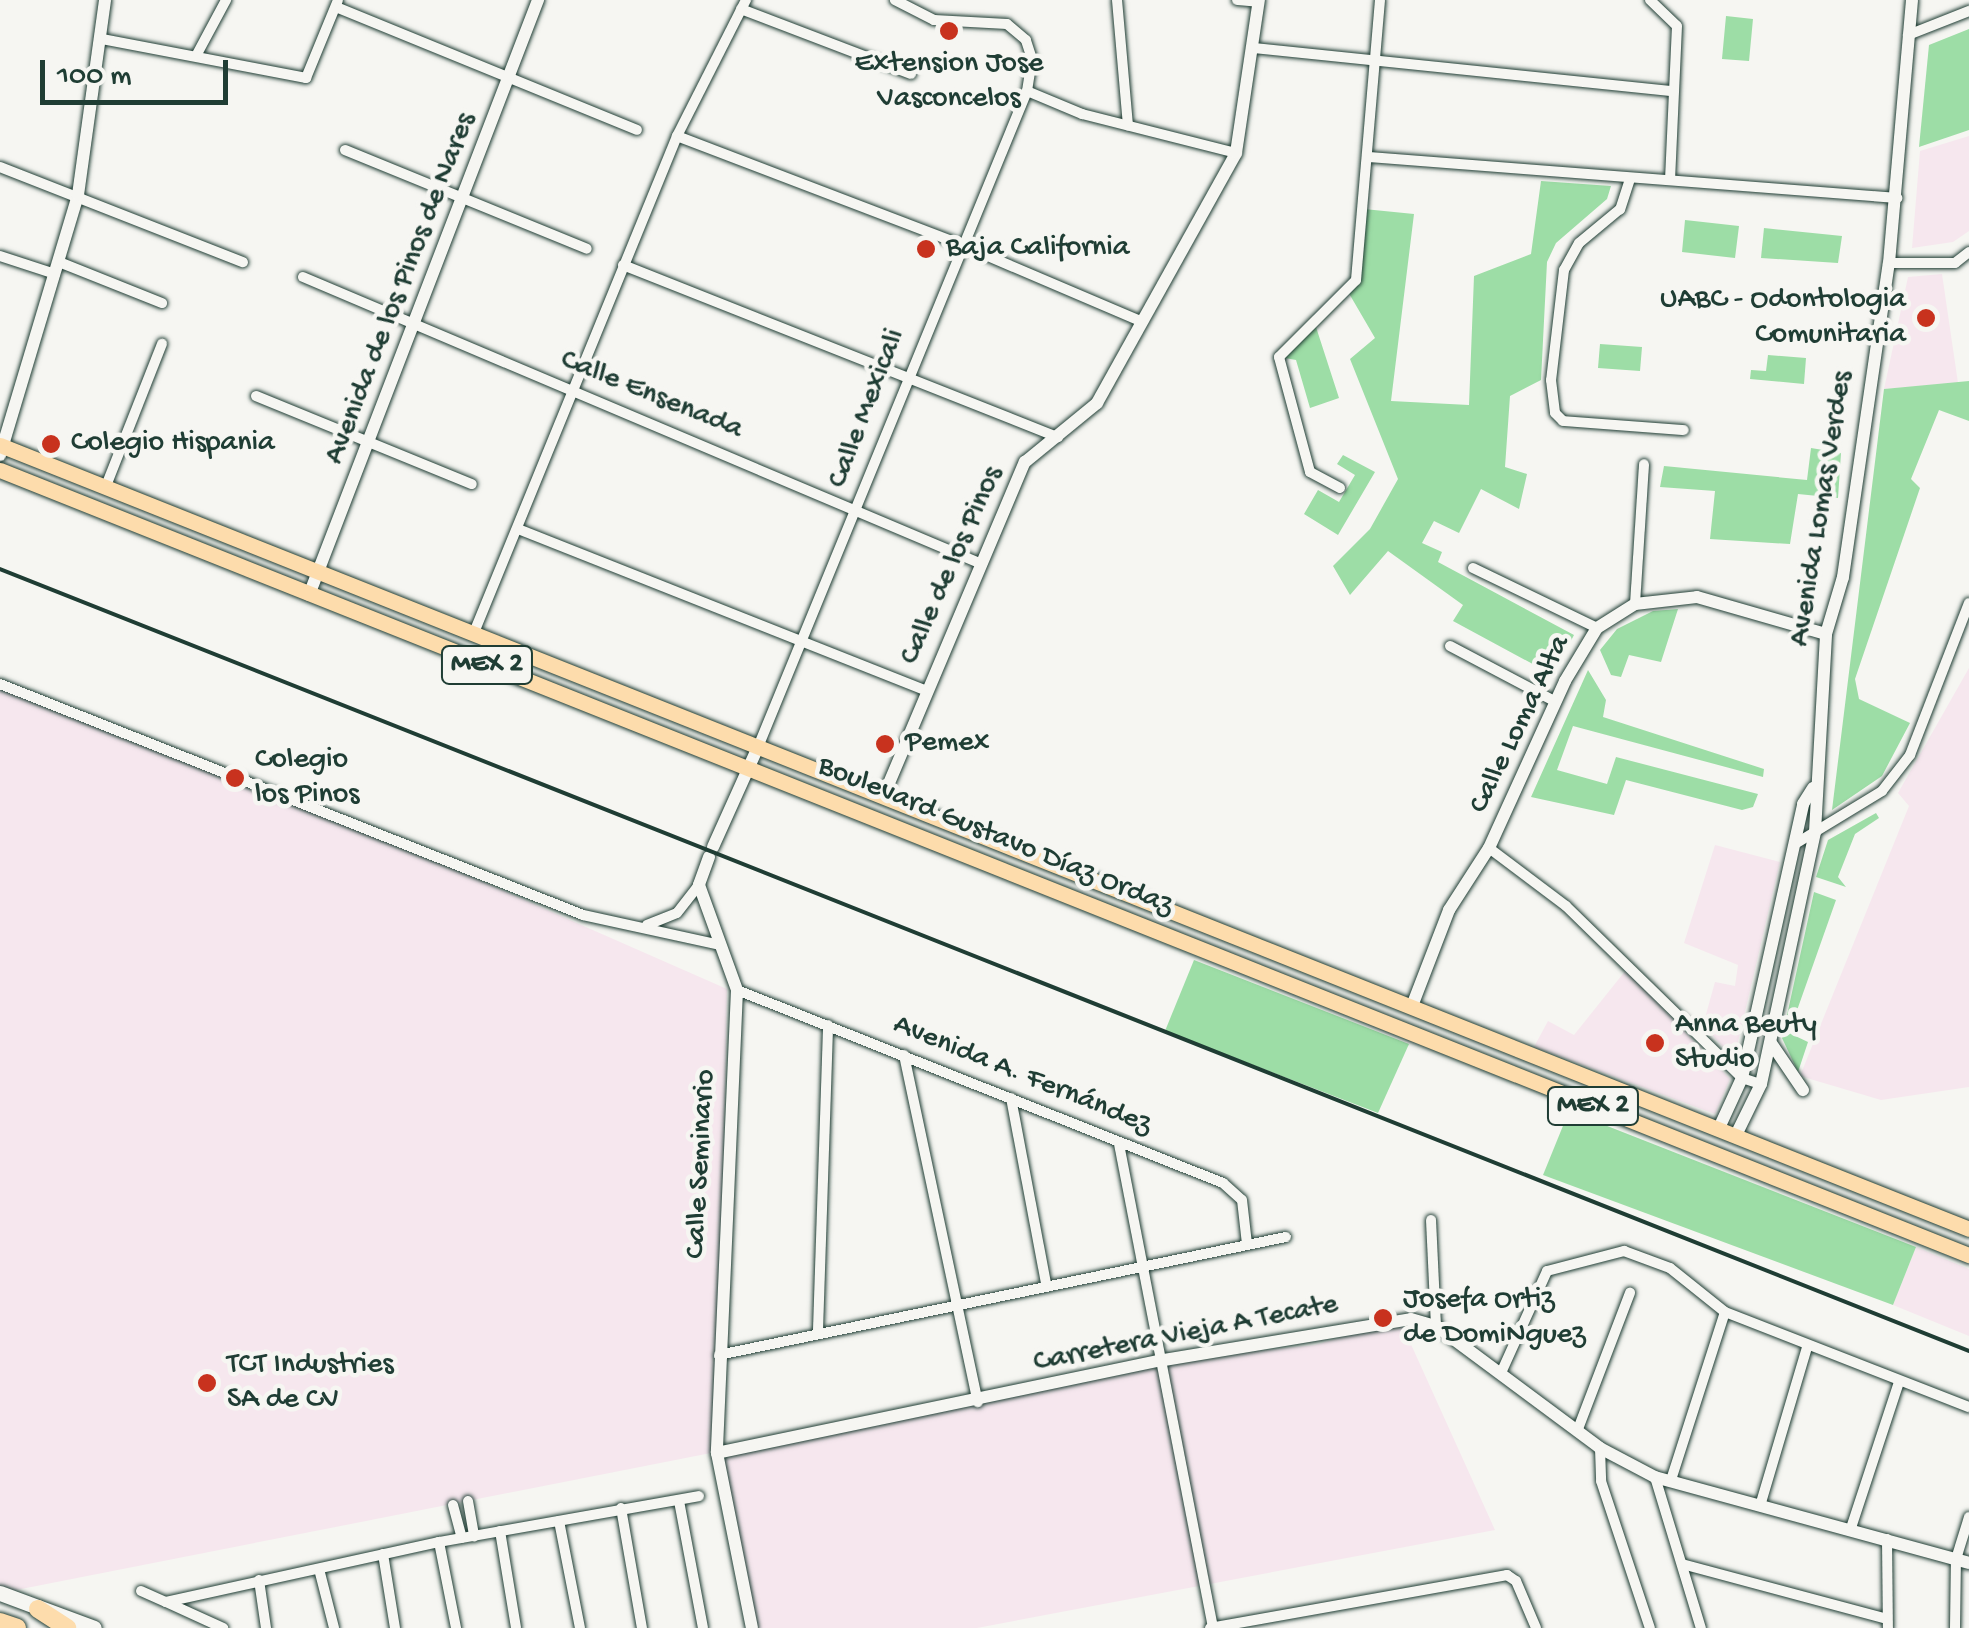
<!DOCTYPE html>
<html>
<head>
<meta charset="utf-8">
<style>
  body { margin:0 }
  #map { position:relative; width:1969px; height:1628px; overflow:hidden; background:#f6f6f2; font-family:"Gochi Hand",sans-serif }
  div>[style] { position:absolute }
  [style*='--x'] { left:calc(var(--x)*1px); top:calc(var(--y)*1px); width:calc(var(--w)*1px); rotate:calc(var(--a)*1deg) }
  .built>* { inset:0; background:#f6e7ee }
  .green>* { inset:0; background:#9ddda6 }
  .roads { filter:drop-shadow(0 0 2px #1f3d34) drop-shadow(0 0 2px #1f3d34) }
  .minor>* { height:10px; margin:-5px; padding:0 5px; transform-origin:5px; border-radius:5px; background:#f6f6f2 }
  .tertiary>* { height:12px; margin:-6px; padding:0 6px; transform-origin:6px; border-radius:6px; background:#f6f6f2 }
  .secondary>* { height:15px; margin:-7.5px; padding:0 7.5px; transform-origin:7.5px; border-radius:7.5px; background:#f6f6f2 }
  .primary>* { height:15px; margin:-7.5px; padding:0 7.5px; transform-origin:7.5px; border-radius:7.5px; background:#fddcac }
  .trunk>* { height:18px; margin:-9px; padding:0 9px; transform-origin:9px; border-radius:9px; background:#fddcac }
  .rail>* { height:4px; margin:-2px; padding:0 2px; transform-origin:2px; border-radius:2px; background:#1f3d34 }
  .dots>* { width:28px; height:28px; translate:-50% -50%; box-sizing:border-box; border:5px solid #f6f6f2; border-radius:50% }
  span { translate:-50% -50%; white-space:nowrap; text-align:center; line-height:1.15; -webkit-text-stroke:9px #f6f6f2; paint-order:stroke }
  .shield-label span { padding:2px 8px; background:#f6f6f2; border:2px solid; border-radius:8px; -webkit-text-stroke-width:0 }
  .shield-label { font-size:28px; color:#1f3d34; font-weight:700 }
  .poi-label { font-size:30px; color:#1f3d34 }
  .left { translate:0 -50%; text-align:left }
  .right { translate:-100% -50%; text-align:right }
  .street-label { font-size:30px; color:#1f3d34 }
  .scale { position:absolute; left:40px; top:60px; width:188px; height:45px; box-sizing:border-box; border:5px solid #1f3d34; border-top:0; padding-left:12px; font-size:30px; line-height:35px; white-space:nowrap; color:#1f3d34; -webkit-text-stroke:8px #f6f6f2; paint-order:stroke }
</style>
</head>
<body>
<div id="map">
  <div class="built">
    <i style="clip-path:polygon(1969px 136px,1969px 231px,1953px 242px,1912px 248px,1920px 151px)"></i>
    <i style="clip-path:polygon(1942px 274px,1958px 383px,1884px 389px,1908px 277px)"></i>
    <i style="clip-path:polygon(1969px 668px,1969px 1087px,1881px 1100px,1800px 1076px,1909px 806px,1898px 793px)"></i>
    <i style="clip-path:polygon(0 689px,329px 814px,727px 989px,719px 1452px,1158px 1361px,1315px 1345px,1400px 1320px,1495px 1530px,977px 1628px,752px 1628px,716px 1452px,11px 1591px,0 1587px)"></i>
    <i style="clip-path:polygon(1715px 845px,1780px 862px,1734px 1059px,1703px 1025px,1715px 982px,1735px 986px,1738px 965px,1684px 943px)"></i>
    <i style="clip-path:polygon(1626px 970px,1730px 1079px,1715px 1114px,1534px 1047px,1548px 1021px,1574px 1035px)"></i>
    <i style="clip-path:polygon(1916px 1247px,1969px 1269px,1969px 1336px,1893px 1305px)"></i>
  </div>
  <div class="green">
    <i style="clip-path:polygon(1726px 16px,1753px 19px,1749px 61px,1722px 59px)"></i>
    <i style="clip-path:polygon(1969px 29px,1969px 130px,1919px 147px,1929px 45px)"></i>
    <i style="clip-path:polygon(1541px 181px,1611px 186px,1607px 199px,1556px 243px,1547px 262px,1541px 380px,1510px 396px,1505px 467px,1527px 474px,1519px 509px,1481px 489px,1459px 533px,1434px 521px,1422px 543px,1442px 552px,1438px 562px,1574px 635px,1553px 675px,1453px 621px,1463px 605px,1388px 551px,1350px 595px,1333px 566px,1370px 529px,1398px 479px,1350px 359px,1375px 338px,1347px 290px,1354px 282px,1364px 209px,1414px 214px,1391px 401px,1469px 405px,1474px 276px,1531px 254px)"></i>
    <i style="clip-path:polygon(1685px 220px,1739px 226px,1735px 258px,1682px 252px)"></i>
    <i style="clip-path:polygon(1764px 228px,1842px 236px,1838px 263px,1761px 258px)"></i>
    <i style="clip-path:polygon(1316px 327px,1339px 398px,1310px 408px,1296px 360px,1285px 358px)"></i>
    <i style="clip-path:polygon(1600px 344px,1642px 347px,1640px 371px,1598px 368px)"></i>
    <i style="clip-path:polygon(1768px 355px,1806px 358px,1804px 384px,1750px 379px,1751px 370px,1766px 371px)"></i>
    <i style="clip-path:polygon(1969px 381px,1969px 421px,1939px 410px,1911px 479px,1920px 488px,1855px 679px,1859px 699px,1910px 723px,1882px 776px,1832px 810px,1884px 389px)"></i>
    <i style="clip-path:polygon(1811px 448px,1841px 453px,1838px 498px,1798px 494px,1790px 544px,1710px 539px,1715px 491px,1660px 487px,1664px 466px,1807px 480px)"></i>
    <i style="clip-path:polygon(1343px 455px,1375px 472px,1338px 535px,1304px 514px,1318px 490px,1339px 502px,1355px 475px,1337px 464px)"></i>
    <i style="clip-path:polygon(1678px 609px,1661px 662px,1629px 655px,1621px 677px,1611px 675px,1600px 650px,1617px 629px,1653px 611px)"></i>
    <i style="clip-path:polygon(1588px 670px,1606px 700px,1603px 717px,1764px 769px,1763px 777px,1573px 726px,1557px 770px,1607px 784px,1616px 757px,1758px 794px,1753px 807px,1742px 810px,1626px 780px,1614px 815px,1531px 797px)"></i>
    <i style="clip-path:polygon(1876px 813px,1879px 818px,1855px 834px,1838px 877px,1846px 887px,1816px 877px,1828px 840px)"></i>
    <i style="clip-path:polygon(1814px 892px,1836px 900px,1789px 1033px,1808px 1042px,1798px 1072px,1782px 1038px)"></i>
    <i style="clip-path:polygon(1194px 960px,1409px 1044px,1378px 1113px,1165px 1031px)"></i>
    <i style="clip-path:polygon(1569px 1111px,1916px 1247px,1893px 1305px,1543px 1175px)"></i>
  </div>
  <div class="roads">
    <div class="minor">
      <i style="--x:1117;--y:0;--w:126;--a:85"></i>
      <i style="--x:1237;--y:0;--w:22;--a:5"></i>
      <i style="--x:1650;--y:0;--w:37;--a:44"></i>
      <i style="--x:1677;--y:26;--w:154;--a:92.6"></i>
      <i style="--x:336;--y:7;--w:325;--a:22.2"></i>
      <i style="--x:741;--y:9;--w:182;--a:20.9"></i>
      <i style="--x:1908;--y:35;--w:66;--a:-21.5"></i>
      <i style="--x:102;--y:39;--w:208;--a:10.8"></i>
      <i style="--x:306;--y:78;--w:84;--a:-67.7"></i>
      <i style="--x:1254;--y:48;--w:421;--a:5.9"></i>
      <i style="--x:196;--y:56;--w:64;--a:-61.8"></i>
      <i style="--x:1027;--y:91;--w:60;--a:22.7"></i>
      <i style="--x:1082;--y:114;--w:159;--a:14.2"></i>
      <i style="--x:677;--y:136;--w:305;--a:20.9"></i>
      <i style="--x:962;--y:245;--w:191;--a:23.1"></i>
      <i style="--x:345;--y:150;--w:261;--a:22.2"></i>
      <i style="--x:1369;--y:157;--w:530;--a:4.44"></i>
      <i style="--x:0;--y:167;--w:261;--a:21.4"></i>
      <i style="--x:1630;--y:179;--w:32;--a:108"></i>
      <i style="--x:1620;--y:209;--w:53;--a:140.3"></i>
      <i style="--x:1579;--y:243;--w:31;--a:119"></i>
      <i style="--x:1564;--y:270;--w:111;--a:96.7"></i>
      <i style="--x:1551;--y:380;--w:33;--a:83"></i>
      <i style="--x:1555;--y:413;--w:11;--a:45"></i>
      <i style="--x:1563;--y:421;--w:121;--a:4.3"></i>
      <i style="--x:0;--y:256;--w:58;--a:18.1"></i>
      <i style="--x:59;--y:262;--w:111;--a:21.7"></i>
      <i style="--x:1889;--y:263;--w:66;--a:0"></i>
      <i style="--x:1955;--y:263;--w:18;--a:-38"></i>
      <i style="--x:623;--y:265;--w:468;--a:21.6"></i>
      <i style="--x:303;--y:277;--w:734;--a:22.93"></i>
      <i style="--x:256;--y:396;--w:233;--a:22.2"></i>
      <i style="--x:106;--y:486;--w:153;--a:-68.5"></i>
      <i style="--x:1340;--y:488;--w:34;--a:-152"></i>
      <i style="--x:1310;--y:472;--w:119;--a:-105.1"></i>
      <i style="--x:1279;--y:357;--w:109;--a:-45"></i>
      <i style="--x:1356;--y:280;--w:281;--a:-85.1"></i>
      <i style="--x:518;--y:529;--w:438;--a:21.6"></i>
      <i style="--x:1473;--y:568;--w:138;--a:25.8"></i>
      <i style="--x:1635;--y:604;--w:140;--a:-86.3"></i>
      <i style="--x:473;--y:635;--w:539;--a:-67.76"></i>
      <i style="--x:677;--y:136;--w:153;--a:-63.1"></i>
      <i style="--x:1450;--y:646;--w:120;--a:27.8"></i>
      <i style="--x:0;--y:684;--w:627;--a:21.61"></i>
      <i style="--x:583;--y:915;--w:141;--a:12.3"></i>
      <i style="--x:758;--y:747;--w:709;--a:-67.7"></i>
      <i style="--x:1027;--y:91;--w:32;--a:-81"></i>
      <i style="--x:1032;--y:59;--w:20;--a:-108"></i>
      <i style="--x:1026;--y:40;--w:25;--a:-140"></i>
      <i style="--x:1007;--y:24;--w:73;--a:-176.9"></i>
      <i style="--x:934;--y:20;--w:44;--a:-152.9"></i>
      <i style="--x:1795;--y:844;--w:102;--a:-31.3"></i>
      <i style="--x:1882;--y:791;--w:46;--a:-52.1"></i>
      <i style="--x:1910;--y:755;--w:163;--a:-68.8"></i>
      <i style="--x:1489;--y:848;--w:96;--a:37"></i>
      <i style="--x:1566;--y:906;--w:246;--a:44.3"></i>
      <i style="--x:1742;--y:1078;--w:20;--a:18"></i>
      <i style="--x:647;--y:925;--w:32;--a:-22"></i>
      <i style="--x:677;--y:913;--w:36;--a:-52"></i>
      <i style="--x:737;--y:990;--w:523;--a:21.66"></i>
      <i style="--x:1223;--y:1183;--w:25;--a:42"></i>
      <i style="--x:1242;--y:1200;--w:44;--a:83.5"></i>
      <i style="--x:904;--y:1055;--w:355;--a:78"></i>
      <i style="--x:1011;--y:1098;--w:189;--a:79.3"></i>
      <i style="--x:1119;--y:1144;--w:493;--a:79"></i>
      <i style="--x:1431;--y:1220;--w:106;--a:87.3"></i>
      <i style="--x:818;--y:1330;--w:305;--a:-88.1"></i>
      <i style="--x:719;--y:1355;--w:579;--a:-11.76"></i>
      <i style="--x:1501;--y:1373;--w:112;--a:-65.7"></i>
      <i style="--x:1547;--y:1271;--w:80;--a:-14.6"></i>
      <i style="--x:1624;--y:1251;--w:49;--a:20.3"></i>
      <i style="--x:1670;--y:1268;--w:70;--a:38.7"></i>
      <i style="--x:1725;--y:1312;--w:262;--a:21.3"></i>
      <i style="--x:1578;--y:1429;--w:146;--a:-69.1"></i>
      <i style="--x:1600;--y:1448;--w:33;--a:88"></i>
      <i style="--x:1601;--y:1481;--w:155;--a:71.6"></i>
      <i style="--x:1655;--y:1477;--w:158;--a:73.1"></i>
      <i style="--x:1671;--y:1480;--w:176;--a:-72.2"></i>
      <i style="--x:468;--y:1501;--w:36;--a:80"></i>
      <i style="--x:679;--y:1501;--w:129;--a:79.3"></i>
      <i style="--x:453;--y:1505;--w:34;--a:75"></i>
      <i style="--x:1760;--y:1506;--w:166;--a:-73.5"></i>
      <i style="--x:621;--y:1508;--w:122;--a:80.1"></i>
      <i style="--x:559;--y:1521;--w:109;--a:78.9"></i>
      <i style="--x:500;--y:1531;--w:98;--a:80.6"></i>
      <i style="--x:1850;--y:1531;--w:157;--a:-71.8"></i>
      <i style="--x:1887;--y:1539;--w:89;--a:89.4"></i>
      <i style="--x:439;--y:1542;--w:88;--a:78.8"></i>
      <i style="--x:383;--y:1554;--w:75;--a:80.8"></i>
      <i style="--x:1682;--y:1564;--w:212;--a:15"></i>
      <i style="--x:319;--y:1569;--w:61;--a:75.7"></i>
      <i style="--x:259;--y:1580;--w:49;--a:81.7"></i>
      <i style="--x:141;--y:1591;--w:27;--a:24"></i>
      <i style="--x:166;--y:1602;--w:280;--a:-12.4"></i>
      <i style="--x:439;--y:1542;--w:264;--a:-10"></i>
      <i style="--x:166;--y:1602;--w:63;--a:24.5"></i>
      <i style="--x:1210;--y:1628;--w:302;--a:-10.1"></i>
      <i style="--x:1507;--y:1575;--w:11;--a:34"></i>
      <i style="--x:1516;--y:1581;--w:51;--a:66.9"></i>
      <i style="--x:1955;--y:1628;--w:69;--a:-89.2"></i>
      <i style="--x:1956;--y:1559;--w:44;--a:-72.8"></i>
    </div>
    <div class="tertiary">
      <i style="--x:0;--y:455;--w:271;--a:-73.3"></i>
      <i style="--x:78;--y:195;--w:197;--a:-82.1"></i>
      <i style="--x:309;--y:595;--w:638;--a:-68.95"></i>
      <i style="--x:884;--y:795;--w:362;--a:-67.1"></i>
      <i style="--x:1025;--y:462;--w:93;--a:-39.3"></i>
      <i style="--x:1097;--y:403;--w:286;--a:-60.9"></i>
      <i style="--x:1236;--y:153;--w:155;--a:-81.5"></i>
      <i style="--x:713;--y:847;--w:110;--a:-65.8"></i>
      <i style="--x:709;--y:857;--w:30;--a:110"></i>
      <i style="--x:699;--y:885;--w:112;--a:70.1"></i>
      <i style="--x:737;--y:990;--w:463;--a:92.5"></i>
      <i style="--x:717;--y:1453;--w:178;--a:78.7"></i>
      <i style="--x:1412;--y:1006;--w:103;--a:-68.9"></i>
      <i style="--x:1449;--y:910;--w:74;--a:-57.2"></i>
      <i style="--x:1489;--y:848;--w:183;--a:-65.5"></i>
      <i style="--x:1565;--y:681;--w:62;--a:-58.9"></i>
      <i style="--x:1597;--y:628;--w:45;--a:-32.3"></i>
      <i style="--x:1635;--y:604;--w:62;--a:-6.4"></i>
      <i style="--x:1697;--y:597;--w:134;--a:16"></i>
      <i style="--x:1771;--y:1043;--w:57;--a:55.8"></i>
      <i style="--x:1719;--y:1128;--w:55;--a:-65.3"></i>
      <i style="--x:1742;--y:1078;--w:281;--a:-77.4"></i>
      <i style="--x:1803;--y:804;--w:19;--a:-58"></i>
      <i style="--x:1736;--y:1135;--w:57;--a:-63.9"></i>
      <i style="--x:1761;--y:1084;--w:258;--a:-77.9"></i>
      <i style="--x:1815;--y:832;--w:198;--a:-86.8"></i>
      <i style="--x:1826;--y:634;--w:59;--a:-73.4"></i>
      <i style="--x:1843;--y:577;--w:317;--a:-81.7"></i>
      <i style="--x:1889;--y:263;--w:264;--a:-85"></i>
      <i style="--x:717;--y:1453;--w:450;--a:-11.8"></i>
      <i style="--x:1158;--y:1361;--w:256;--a:-9.4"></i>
      <i style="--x:1411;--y:1319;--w:26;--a:16"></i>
      <i style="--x:1436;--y:1326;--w:204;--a:36.6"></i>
      <i style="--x:1600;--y:1448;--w:62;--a:27.8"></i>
      <i style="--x:1655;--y:1477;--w:326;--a:15.3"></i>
    </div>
    <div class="secondary">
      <i style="--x:0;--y:1593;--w:100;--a:20.4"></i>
    </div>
    <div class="primary">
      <i style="--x:0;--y:445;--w:2119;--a:21.71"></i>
      <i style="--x:0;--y:470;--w:2120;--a:21.74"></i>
    </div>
    <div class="trunk">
      <i style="--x:38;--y:1609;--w:35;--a:33"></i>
      <i style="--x:0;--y:1622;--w:18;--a:19"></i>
    </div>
  </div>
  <div class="rail">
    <i style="--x:0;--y:569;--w:2119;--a:21.66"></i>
  </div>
  <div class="dots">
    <i style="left:949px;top:31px;background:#c8321e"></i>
    <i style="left:926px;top:249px;background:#c8321e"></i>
    <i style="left:1926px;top:318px;background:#c8321e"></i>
    <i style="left:51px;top:444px;background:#c8321e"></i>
    <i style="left:885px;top:744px;background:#c8321e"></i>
    <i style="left:235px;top:778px;background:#c8321e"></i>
    <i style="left:1655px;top:1043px;background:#c8321e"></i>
    <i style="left:1383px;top:1318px;background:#c8321e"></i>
    <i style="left:207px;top:1383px;background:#c8321e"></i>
  </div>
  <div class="shield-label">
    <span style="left:487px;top:665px">MEX 2</span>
    <span style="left:1593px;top:1106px">MEX 2</span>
  </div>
  <div class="poi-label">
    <span style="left:949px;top:82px">Extension Jose<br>Vasconcelos</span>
    <span class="left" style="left:946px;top:249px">Baja California</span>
    <span class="right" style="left:1906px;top:318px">UABC - Odontologia<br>Comunitaria</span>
    <span class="left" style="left:71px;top:444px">Colegio Hispania</span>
    <span class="left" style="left:905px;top:744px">Pemex</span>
    <span class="left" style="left:255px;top:778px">Colegio<br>los Pinos</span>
    <span class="left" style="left:1675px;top:1043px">Anna Beuty<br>Studio</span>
    <span class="left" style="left:1403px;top:1318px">Josefa Ortiz<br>de DomiNguez</span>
    <span class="left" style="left:227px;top:1383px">TCT Industries<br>SA de CV</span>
  </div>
  <div class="street-label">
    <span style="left:402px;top:289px;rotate:-69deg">Avenida de los Pinos de Nares</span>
    <span style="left:651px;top:396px;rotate:22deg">Calle Ensenada</span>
    <span style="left:868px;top:409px;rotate:-69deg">Calle Mexicali</span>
    <span style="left:1823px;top:509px;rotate:-81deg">Avenida Lomas Verdes</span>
    <span style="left:953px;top:566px;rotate:-66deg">Calle de los Pinos</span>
    <span style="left:1521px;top:725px;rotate:-64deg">Calle Loma Alta</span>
    <span style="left:995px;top:837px;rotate:22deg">Boulevard Gustavo Díaz Ordaz</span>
    <span style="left:1022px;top:1076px;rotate:22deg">Avenida A. Fernández</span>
    <span style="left:702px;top:1164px;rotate:-87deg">Calle Seminario</span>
    <span style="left:1186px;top:1335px;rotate:-11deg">Carretera Vieja A Tecate</span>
  </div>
  <div class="scale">100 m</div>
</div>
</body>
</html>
